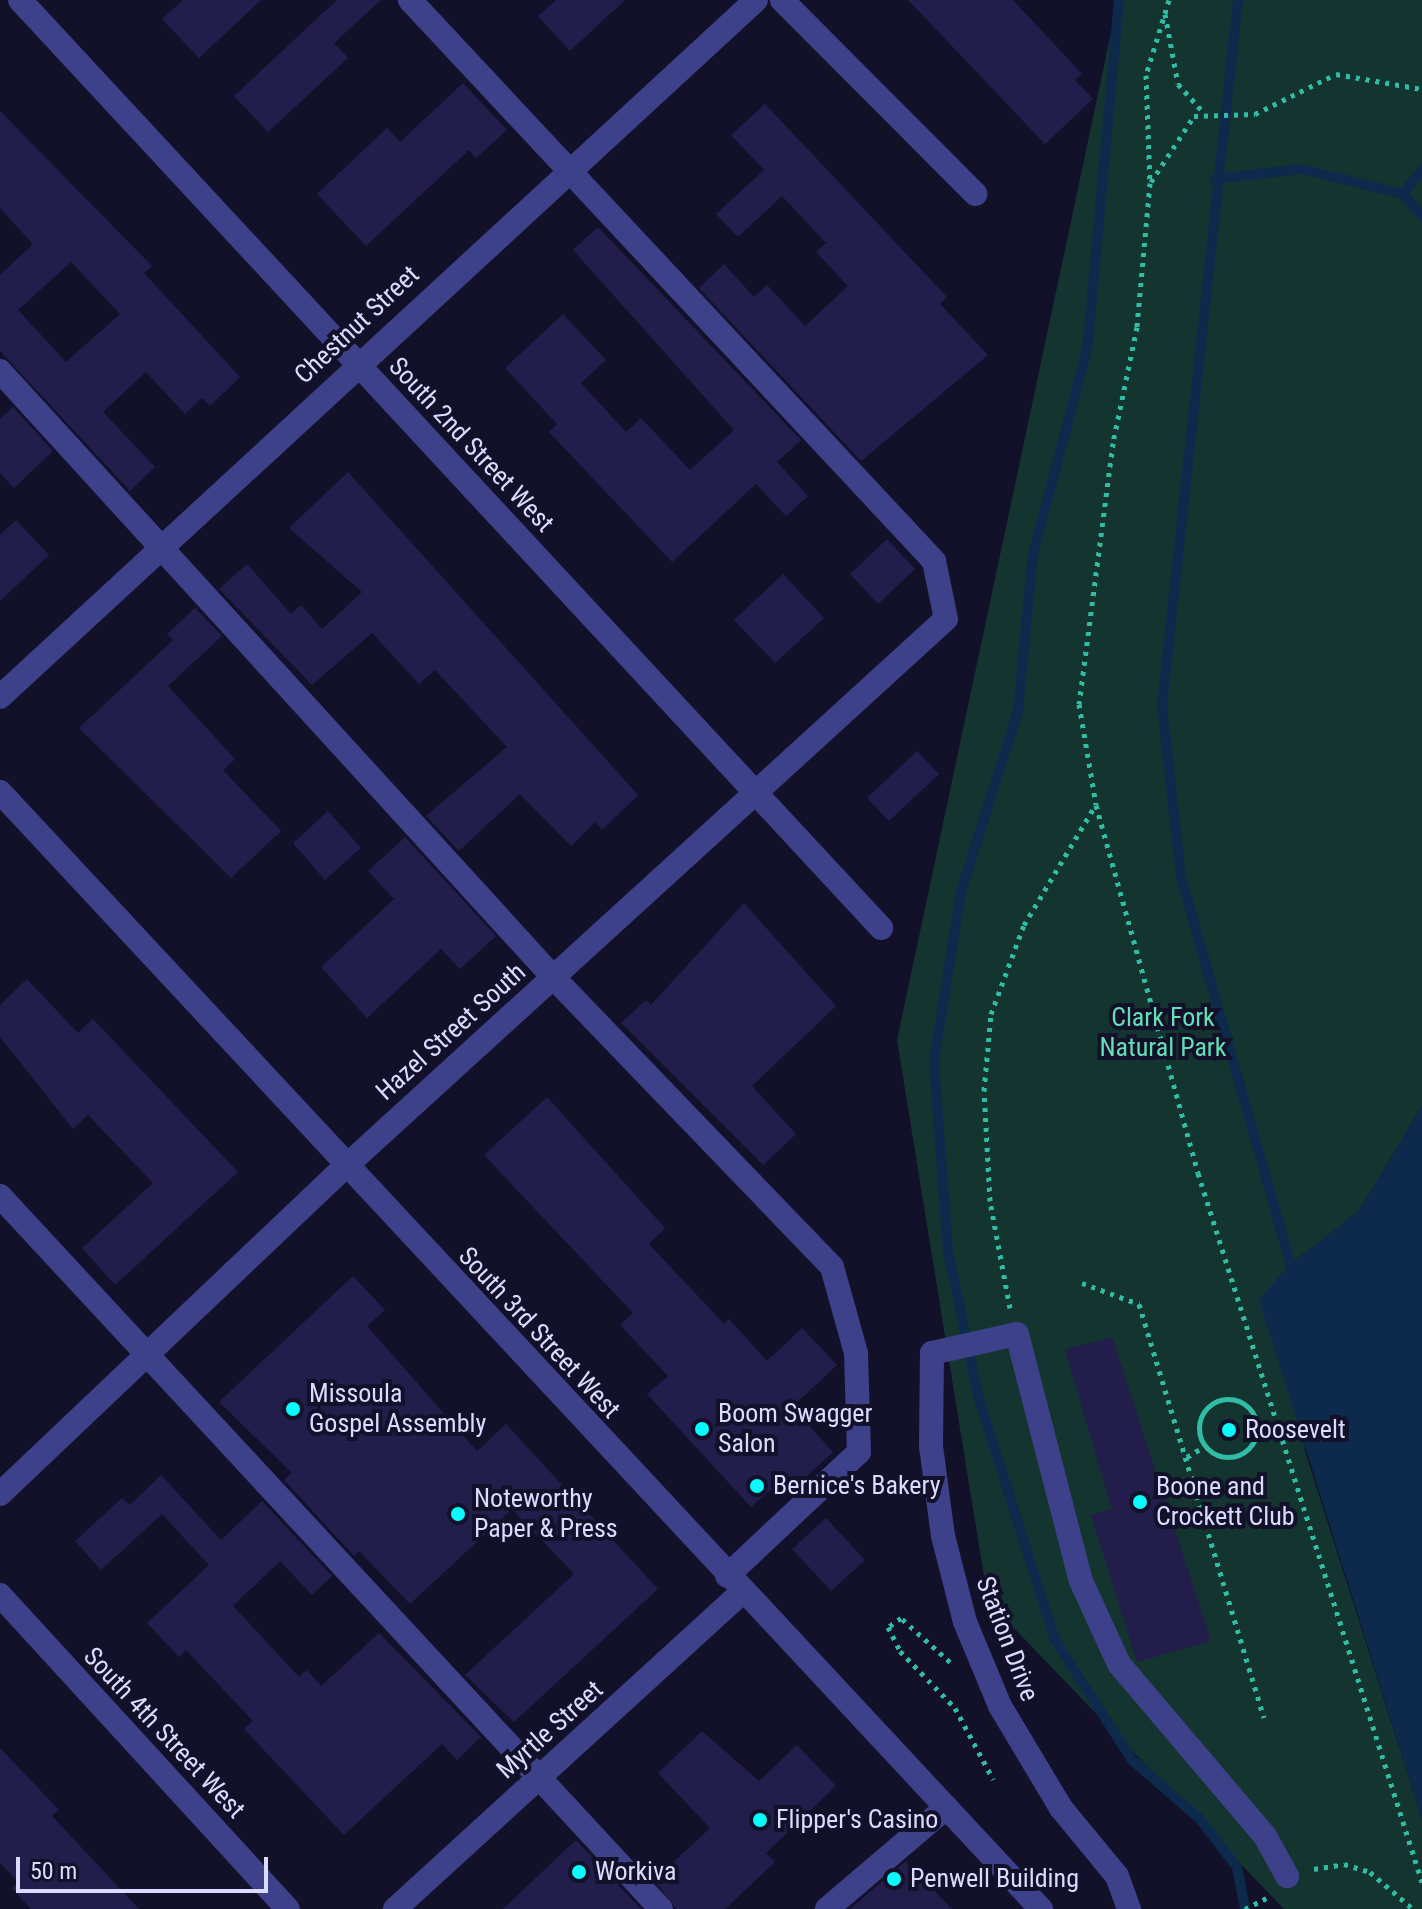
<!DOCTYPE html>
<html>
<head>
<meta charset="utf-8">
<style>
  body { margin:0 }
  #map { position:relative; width:1422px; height:1909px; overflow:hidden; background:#13112a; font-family:"Roboto Condensed",sans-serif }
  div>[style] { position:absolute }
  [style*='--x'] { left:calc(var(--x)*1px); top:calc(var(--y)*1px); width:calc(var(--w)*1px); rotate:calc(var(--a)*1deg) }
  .green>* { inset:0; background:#143430 }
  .water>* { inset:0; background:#0d2a4d }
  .stream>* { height:10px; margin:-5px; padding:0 5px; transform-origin:5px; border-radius:5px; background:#0d2a4d }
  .building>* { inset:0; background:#221d4b }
  .path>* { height:5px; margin-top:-2.5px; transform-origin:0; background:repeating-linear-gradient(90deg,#31bca6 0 4px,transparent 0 10px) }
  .path>.ring { margin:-2.5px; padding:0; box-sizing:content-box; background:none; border:5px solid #31bca6; border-radius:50% }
  .minor>* { height:24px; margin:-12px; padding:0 12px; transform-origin:12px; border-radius:12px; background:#3c4189 }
  .dots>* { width:22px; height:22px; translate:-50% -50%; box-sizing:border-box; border:4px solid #13112a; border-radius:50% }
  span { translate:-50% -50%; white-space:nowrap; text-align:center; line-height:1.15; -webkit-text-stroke:8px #13112a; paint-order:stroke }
  .street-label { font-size:26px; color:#dbdaff }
  .park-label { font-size:26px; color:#65e0b6 }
  .poi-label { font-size:26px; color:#dbdaff }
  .left { translate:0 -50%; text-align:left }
  .scale { position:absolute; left:16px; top:1857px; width:252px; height:36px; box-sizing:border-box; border:4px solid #dbdaff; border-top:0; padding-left:10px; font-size:24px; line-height:28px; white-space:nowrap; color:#dbdaff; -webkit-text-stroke:6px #13112a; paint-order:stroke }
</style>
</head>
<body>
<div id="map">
  <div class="green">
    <i style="clip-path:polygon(1118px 0,1422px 0,1422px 1106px,1359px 1211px,1288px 1266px,1305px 1451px,1422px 1819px,1422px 1909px,1284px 1909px,988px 1601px,897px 1040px)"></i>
  </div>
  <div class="water">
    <i style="clip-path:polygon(1422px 1106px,1422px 1819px,1259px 1300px,1288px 1266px,1359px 1211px)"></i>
  </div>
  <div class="stream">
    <i style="--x:1119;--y:0;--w:351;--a:95.2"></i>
    <i style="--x:1087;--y:350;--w:211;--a:104.8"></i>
    <i style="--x:1033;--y:554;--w:158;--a:95.5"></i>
    <i style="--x:1018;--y:711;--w:190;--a:107.5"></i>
    <i style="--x:961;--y:892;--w:171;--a:99.1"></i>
    <i style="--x:934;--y:1061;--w:191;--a:85.8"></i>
    <i style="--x:948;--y:1251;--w:151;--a:78.2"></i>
    <i style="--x:979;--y:1399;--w:253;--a:72.5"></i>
    <i style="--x:1055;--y:1640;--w:143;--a:57.3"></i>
    <i style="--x:1132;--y:1760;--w:90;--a:40.9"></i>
    <i style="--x:1200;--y:1819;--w:61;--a:52.4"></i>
    <i style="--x:1237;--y:1867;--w:43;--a:79.2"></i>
    <i style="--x:1238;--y:0;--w:709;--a:96.15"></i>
    <i style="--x:1162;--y:705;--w:173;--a:83.7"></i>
    <i style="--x:1181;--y:877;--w:415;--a:74.2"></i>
    <i style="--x:1215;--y:179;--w:88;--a:-6.6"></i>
    <i style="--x:1302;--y:169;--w:104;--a:13.9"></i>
    <i style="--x:1403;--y:194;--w:30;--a:50"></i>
    <i style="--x:1403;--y:194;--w:31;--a:-52"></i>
  </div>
  <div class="building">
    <i style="clip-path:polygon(183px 0,261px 0,199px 58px,162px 19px)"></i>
    <i style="clip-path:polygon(337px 0,381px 0,334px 43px,348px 58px,268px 132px,234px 96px)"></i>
    <i style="clip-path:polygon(556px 0,625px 0,570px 51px,538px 16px)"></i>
    <i style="clip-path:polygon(908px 0,1013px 0,1082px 74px,1075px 80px,1093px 99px,1045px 144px)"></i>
    <i style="clip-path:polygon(463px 83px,507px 130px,476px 158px,469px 150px,366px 246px,317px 194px,387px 128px,400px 142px)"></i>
    <i style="clip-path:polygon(765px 104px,947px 297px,940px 304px,988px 355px,861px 461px,699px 288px,724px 264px,754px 297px,767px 285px,805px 326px,848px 286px,816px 252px,826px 243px,782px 196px,738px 237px,716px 214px,764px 170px,731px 135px)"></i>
    <i style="clip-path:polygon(evenodd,0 111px,152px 266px,144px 273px,240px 377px,210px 406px,202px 398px,185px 414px,146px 372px,103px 412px,155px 467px,130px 491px,0 351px,0 275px,33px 244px,0 208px,0 111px,71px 262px,120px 314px,66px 362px,18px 310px,71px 262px)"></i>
    <i style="clip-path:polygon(598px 227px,801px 440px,777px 462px,808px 496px,786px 516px,756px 484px,672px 562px,549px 432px,557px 424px,505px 368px,563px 314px,606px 360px,581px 383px,626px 432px,641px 418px,690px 470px,734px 430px,573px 250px)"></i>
    <i style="clip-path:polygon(13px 407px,53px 451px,14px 488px,0 473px,0 419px)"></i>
    <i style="clip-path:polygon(348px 472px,638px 795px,602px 830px,595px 822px,571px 846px,520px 794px,459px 851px,426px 816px,507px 747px,435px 670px,419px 684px,372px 633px,312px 685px,219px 589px,247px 564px,291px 614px,301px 605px,322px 629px,362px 592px,289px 528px)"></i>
    <i style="clip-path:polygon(16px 520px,49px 555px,0 601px,0 535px)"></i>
    <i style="clip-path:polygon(887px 539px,915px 569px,878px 604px,850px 574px)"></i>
    <i style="clip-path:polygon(783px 574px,824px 618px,775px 663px,734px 620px)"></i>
    <i style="clip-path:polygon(195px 608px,222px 636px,168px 686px,235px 759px,223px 770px,281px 831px,231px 878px,79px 728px,173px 640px,167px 634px)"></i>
    <i style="clip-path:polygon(917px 751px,939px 774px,889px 821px,867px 798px)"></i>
    <i style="clip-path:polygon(328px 811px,361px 848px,325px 880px,293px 843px)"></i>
    <i style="clip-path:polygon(405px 837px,496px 936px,460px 969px,441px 949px,367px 1018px,321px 967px,394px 899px,368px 871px)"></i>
    <i style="clip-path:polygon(744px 903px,836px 1006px,752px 1086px,796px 1134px,763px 1165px,621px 1023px,646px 1000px,651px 1005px)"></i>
    <i style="clip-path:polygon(27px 979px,78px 1033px,93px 1019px,238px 1172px,115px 1285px,82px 1248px,153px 1183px,88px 1115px,73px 1129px,0 1037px,0 1005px)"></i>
    <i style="clip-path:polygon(547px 1097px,665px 1228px,649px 1244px,724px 1324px,729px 1319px,767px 1361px,802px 1328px,837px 1365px,792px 1407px,833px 1452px,785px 1496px,775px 1486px,751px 1507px,647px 1394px,668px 1376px,620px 1325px,633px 1313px,484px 1155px)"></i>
    <i style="clip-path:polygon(353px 1276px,385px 1310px,367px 1326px,477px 1451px,506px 1424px,658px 1589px,514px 1722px,465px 1675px,574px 1574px,512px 1509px,410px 1604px,359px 1551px,354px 1556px,284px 1480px,292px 1473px,219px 1402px)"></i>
    <i style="clip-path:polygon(1112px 1337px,1211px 1641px,1137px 1662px,1091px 1515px,1112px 1509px,1065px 1350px)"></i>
    <i style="clip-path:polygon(161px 1475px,221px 1540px,262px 1501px,332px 1576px,312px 1595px,280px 1561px,233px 1606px,299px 1677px,307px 1670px,321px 1686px,379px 1633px,481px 1737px,457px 1760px,442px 1744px,344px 1835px,244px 1729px,253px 1721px,186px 1650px,179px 1657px,147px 1623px,209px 1565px,162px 1514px,101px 1570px,75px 1541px,122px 1498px,130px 1505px)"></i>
    <i style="clip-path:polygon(826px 1518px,865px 1560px,831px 1591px,792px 1549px)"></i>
    <i style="clip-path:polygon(702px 1731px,759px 1781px,797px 1745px,836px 1786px,766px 1853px,775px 1862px,725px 1909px,676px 1909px,654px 1880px,710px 1828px,658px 1773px)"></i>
    <i style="clip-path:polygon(0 1748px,59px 1810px,52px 1816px,139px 1909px,31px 1909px,12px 1888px,18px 1882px,0 1863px)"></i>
    <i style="clip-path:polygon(576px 1840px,641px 1909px,503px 1909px)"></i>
    <i style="clip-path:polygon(906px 1861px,952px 1909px,850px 1909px)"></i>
  </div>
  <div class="path">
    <i style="--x:1169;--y:0;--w:78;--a:107"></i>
    <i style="--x:1146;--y:75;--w:108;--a:87.9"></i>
    <i style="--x:1150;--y:183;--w:145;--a:95.2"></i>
    <i style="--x:1137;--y:327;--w:118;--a:101.7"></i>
    <i style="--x:1113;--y:443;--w:263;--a:97.4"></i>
    <i style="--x:1079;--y:704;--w:102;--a:80.4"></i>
    <i style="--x:1096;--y:805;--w:382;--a:74.5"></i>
    <i style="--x:1198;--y:1173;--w:744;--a:72.47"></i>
    <i style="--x:1165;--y:14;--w:71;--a:79.5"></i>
    <i style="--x:1178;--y:84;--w:39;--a:48"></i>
    <i style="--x:1151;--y:182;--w:79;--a:-56.9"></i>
    <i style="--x:1194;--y:116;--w:61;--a:-1.9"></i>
    <i style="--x:1255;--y:114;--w:90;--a:-26.3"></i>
    <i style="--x:1336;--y:74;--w:87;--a:9.9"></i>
    <i style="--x:1082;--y:1283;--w:61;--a:20.2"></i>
    <i style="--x:1139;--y:1304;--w:432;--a:73.2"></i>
    <i style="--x:1010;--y:1308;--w:109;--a:-100.6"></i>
    <i style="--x:990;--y:1201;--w:110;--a:-93.1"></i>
    <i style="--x:984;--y:1091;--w:77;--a:-84.8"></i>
    <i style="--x:991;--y:1014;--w:95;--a:-69.7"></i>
    <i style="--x:1024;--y:925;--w:139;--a:-59.2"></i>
    <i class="ring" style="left:1199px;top:1399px;width:53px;height:53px"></i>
    <i style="--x:1187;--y:1457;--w:21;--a:-31"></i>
    <i style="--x:950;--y:1662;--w:66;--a:-138.1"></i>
    <i style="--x:901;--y:1618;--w:16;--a:145"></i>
    <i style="--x:888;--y:1627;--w:27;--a:63"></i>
    <i style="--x:900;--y:1651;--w:79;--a:46"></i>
    <i style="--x:955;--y:1708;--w:81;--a:61.8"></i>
    <i style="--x:1314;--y:1869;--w:30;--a:-9"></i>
    <i style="--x:1344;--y:1864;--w:27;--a:17"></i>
    <i style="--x:1370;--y:1872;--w:57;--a:40.7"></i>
    <i style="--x:1245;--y:1909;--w:27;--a:-27"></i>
  </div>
  <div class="minor">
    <i style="--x:20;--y:0;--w:1266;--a:47.14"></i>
    <i style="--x:782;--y:0;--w:274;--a:45.1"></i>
    <i style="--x:0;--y:371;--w:820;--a:47.62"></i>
    <i style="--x:553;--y:977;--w:402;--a:46.1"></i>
    <i style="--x:832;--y:1267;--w:89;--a:74.4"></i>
    <i style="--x:856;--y:1353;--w:99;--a:88.3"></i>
    <i style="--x:859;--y:1452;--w:181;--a:136.8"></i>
    <i style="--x:0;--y:697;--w:1028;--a:-42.67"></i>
    <i style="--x:0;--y:792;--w:1527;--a:47.02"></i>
    <i style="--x:0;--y:1196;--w:972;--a:47.17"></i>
    <i style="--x:0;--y:1494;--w:475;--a:-43.5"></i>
    <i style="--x:345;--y:1167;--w:813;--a:-42.36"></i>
    <i style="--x:946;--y:619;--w:59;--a:-101.7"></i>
    <i style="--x:934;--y:561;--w:768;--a:-133.05"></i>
    <i style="--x:0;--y:1595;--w:426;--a:47.5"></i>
    <i style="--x:395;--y:1909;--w:470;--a:-42.4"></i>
    <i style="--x:827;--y:1909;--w:157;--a:-40.4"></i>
    <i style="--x:1129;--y:1909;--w:35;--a:-110"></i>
    <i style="--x:1117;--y:1876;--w:88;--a:-129.5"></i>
    <i style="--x:1061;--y:1808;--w:119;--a:-120.9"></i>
    <i style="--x:1000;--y:1706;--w:91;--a:-112.6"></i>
    <i style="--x:965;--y:1622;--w:89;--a:-104.3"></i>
    <i style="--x:943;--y:1536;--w:91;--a:-97.6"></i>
    <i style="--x:931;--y:1446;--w:93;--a:-89.4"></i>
    <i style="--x:932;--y:1353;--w:87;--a:-12.6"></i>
    <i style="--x:1017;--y:1334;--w:255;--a:75.5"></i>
    <i style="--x:1081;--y:1581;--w:91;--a:65.4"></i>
    <i style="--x:1119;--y:1664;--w:226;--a:49.7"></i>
    <i style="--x:1265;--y:1836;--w:46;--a:61.2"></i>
  </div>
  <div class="dots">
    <i style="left:293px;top:1409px;background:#08fcfd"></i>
    <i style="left:702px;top:1429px;background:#08fcfd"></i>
    <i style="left:1229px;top:1430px;background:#08fcfd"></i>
    <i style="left:757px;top:1486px;background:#08fcfd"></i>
    <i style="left:1140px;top:1502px;background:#08fcfd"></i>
    <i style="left:458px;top:1514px;background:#08fcfd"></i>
    <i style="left:760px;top:1820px;background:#08fcfd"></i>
    <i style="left:579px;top:1872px;background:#08fcfd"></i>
    <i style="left:894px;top:1879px;background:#08fcfd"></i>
  </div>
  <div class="street-label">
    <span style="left:357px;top:325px;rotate:-43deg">Chestnut Street</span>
    <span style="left:471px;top:445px;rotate:47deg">South 2nd Street West</span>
    <span style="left:451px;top:1032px;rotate:-42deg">Hazel Street South</span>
    <span style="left:539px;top:1333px;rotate:47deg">South 3rd Street West</span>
    <span style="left:1007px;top:1639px;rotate:69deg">Station Drive</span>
    <span style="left:550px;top:1730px;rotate:-42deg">Myrtle Street</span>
    <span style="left:164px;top:1733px;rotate:47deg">South 4th Street West</span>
  </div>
  <div class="park-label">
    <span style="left:1163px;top:1033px">Clark Fork<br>Natural Park</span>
  </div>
  <div class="poi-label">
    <span class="left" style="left:309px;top:1409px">Missoula<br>Gospel Assembly</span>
    <span class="left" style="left:718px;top:1429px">Boom Swagger<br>Salon</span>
    <span class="left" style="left:1245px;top:1430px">Roosevelt</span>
    <span class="left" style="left:773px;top:1486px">Bernice's Bakery</span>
    <span class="left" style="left:1156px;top:1502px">Boone and<br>Crockett Club</span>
    <span class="left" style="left:474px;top:1514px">Noteworthy<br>Paper &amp; Press</span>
    <span class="left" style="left:776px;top:1820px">Flipper's Casino</span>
    <span class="left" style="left:595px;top:1872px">Workiva</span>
    <span class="left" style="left:910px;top:1879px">Penwell Building</span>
  </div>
  <div class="scale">50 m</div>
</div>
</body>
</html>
